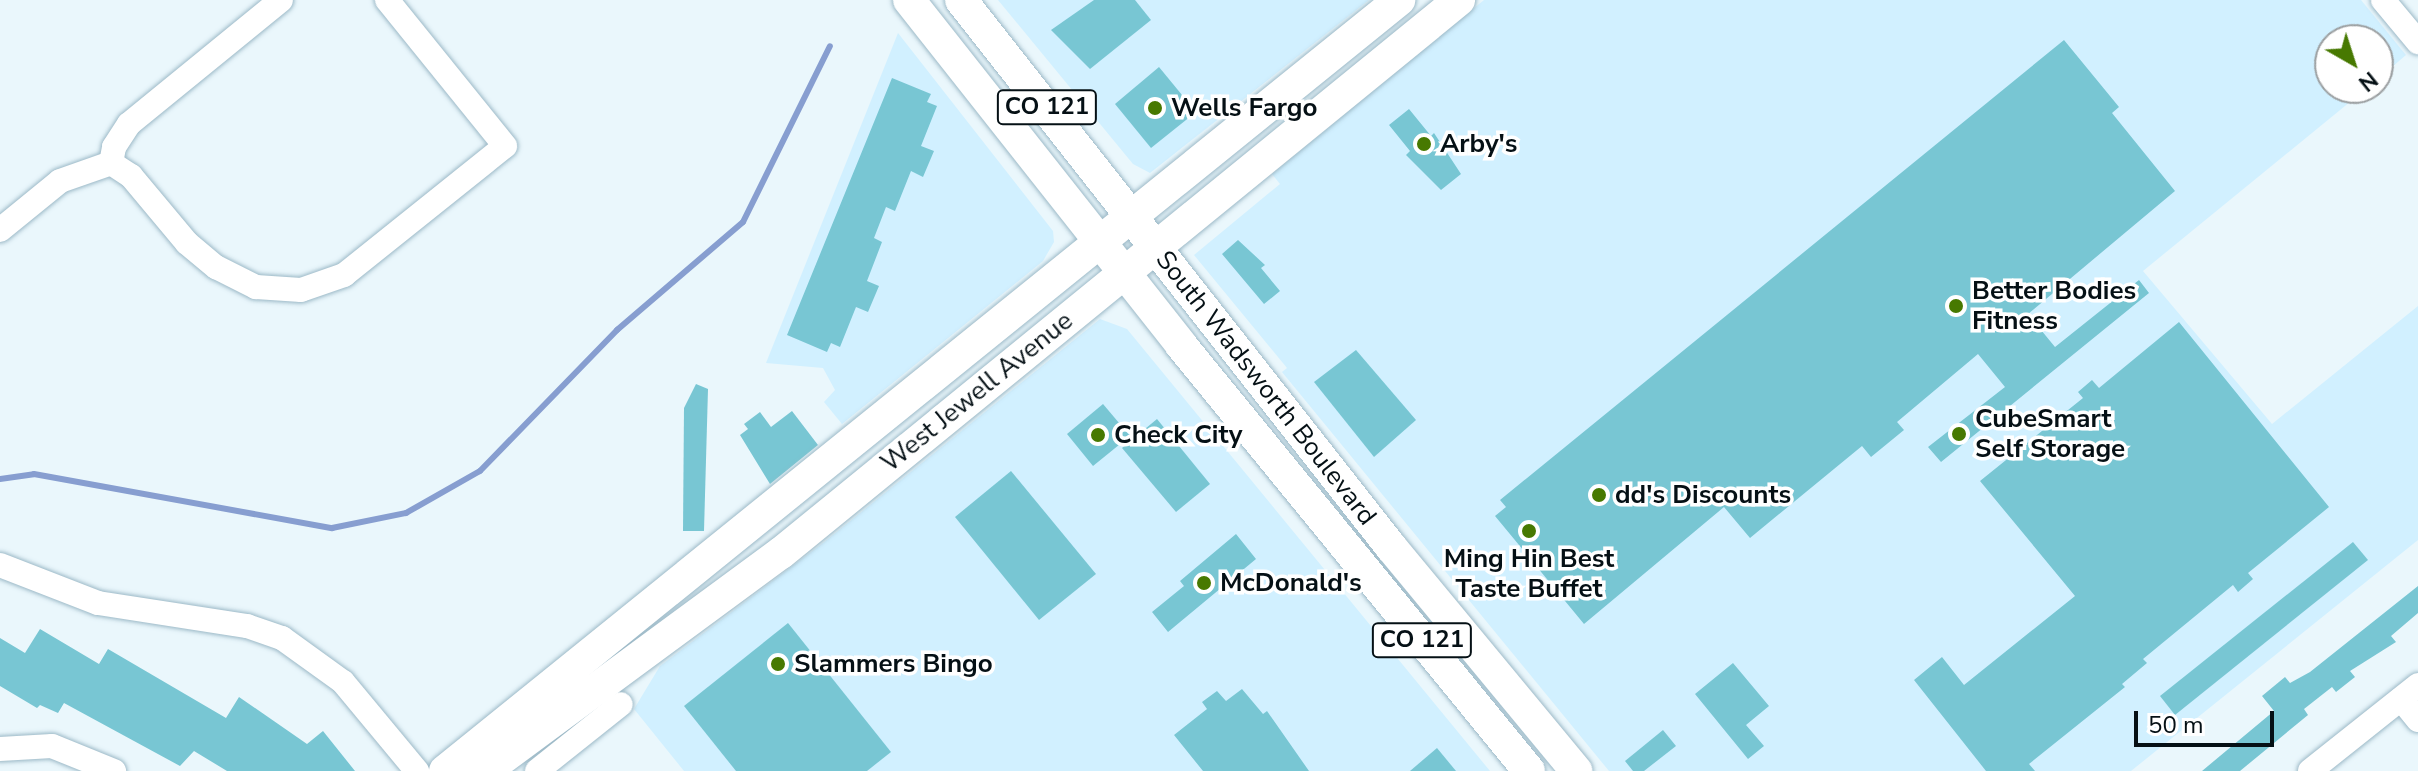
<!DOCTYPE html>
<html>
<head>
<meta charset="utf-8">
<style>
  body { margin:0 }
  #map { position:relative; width:2418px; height:771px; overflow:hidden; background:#eaf7fc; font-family:"Nunito Sans",sans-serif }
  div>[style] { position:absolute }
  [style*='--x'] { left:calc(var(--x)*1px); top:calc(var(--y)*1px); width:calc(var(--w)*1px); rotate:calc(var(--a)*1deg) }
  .built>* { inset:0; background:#d1f0ff }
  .stream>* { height:6px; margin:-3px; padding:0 3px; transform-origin:3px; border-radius:3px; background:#879ed0 }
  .building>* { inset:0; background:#78c6d3 }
  .roads { filter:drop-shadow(0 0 2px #9cb9c7) drop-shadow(0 0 2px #9cb9c7) }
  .minor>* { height:24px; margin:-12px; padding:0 12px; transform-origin:12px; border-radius:12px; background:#fff }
  .major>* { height:32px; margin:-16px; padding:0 16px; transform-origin:16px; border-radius:16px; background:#fff }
  .dots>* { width:22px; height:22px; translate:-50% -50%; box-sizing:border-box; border:4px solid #fff; border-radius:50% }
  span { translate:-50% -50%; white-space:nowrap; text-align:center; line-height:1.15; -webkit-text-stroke:7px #fff; paint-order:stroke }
  .shield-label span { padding:2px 6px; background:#fff; border:2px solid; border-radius:6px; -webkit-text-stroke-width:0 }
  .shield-label { font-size:24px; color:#051015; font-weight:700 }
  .poi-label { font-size:26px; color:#051015; font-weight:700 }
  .left { translate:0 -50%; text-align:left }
  .street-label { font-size:26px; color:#051015 }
  .north { position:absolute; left:2314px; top:24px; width:80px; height:80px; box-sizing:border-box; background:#fff; border:2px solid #9b9fa1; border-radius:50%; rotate:141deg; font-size:22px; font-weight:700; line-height:32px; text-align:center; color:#051015 }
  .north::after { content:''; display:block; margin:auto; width:28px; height:36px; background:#477901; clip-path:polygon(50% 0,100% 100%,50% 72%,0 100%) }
  .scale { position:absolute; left:2134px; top:711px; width:140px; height:36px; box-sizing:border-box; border:4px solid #051015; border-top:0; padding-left:10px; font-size:24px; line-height:28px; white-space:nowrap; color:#051015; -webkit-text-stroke:6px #fff; paint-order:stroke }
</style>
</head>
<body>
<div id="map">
  <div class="built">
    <i style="clip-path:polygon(998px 0,1369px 0,1150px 173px,1133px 164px)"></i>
    <i style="clip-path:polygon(1484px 0,2361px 0,2406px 55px,2378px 79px,2378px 40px,2330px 40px,2330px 88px,2367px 88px,2143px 271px,2272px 424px,2418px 306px,2418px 540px,2131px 771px,1609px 771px,1282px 372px,1287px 368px,1194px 255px,1280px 184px,1272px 174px)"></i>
    <i style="clip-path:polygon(898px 33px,1053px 231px,1054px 242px,1043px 261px,842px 424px,824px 402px,835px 390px,823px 368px,766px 363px)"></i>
    <i style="clip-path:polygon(1100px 319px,1127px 329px,1490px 771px,684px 771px,634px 709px,660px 666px,823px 543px)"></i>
  </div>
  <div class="stream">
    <i style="--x:0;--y:479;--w:34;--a:-8"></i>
    <i style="--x:34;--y:474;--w:303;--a:10.3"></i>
    <i style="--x:332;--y:528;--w:76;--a:-11.5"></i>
    <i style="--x:406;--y:513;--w:85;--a:-29.6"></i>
    <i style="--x:480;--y:471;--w:197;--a:-45.8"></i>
    <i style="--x:617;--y:330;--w:166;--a:-40.6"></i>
    <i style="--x:743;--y:222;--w:196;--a:-63.7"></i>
  </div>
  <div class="building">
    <i style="clip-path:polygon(1094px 0,1135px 0,1151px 20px,1090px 69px,1051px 30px)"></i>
    <i style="clip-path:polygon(2064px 40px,2119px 107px,2112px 113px,2175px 191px,2028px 314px,2055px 347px,2139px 280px,2149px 293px,1941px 462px,1928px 447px,2005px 387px,1978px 354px,1897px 422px,1904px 430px,1871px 457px,1862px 446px,1750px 538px,1724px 507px,1584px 624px,1495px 516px,1506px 507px,1500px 500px)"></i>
    <i style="clip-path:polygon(1159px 67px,1196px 112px,1151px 148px,1115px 104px)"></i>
    <i style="clip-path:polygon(892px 78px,931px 94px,927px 102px,937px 106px,921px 146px,934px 151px,923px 177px,911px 171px,895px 211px,886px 207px,874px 238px,882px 242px,867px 281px,879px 286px,868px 312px,856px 307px,840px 347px,831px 343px,827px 352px,787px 335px)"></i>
    <i style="clip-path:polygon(1409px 109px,1431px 136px,1434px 133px,1461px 174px,1441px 190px,1406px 155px,1410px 151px,1389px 125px)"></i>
    <i style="clip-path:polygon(1238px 240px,1265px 265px,1261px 268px,1280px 291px,1264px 304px,1222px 254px)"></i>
    <i style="clip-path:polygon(2179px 322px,2329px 507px,2248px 573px,2253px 579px,2238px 592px,2233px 585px,2143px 659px,2147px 663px,2122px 684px,2125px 687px,2029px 764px,2035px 771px,1986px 771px,1914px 680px,1942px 657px,1964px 685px,2075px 596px,1980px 481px,2083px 398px,2078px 392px,2092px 380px,2099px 388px)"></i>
    <i style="clip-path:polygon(1356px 350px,1416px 420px,1374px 457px,1314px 382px)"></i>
    <i style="clip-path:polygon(696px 384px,708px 389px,704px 531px,683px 531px,684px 408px)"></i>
    <i style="clip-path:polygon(1103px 404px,1130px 436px,1093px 466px,1067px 434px)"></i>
    <i style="clip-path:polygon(792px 411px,818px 445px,770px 484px,740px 435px,748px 429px,744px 424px,760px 412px,771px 427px)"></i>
    <i style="clip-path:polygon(1157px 419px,1210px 484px,1176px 512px,1122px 448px)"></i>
    <i style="clip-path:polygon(1011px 471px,1096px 574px,1039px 620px,955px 517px)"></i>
    <i style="clip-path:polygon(1236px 534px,1256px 559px,1168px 632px,1152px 612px,1184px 586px,1180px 581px)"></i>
    <i style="clip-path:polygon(2353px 542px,2368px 560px,2175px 715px,2160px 696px)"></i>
    <i style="clip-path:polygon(2418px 586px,2418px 613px,2391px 636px,2396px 642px,2350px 671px,2355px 677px,2336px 692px,2332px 687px,2304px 709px,2308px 715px,2240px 771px,2202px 771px,2274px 711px,2262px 696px,2285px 677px,2290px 683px,2310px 672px)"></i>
    <i style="clip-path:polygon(788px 623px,891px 752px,867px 771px,736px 771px,684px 706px)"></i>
    <i style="clip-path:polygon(40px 629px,99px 664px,108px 649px,226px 718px,239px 697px,307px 744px,323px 731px,355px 771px,227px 771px,194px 751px,180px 766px,64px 703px,58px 713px,40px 705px,37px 708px,0 686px,0 638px,25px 653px)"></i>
    <i style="clip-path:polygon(1733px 663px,1769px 706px,1746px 725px,1764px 746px,1748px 759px,1695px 694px)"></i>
    <i style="clip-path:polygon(1242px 689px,1263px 714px,1267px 711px,1309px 771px,1203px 771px,1174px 735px,1207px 709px,1202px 702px,1217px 691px,1226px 701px)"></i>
    <i style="clip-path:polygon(1663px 730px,1676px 746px,1644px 771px,1633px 771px,1625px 761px)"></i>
    <i style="clip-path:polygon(1437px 748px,1456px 771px,1410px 771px)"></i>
  </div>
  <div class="roads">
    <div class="minor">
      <i style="--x:2383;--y:0;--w:55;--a:50.2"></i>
      <i style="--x:111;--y:163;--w:16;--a:-79"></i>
      <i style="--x:114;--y:147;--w:27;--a:-57"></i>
      <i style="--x:129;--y:124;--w:196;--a:-39.2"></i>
      <i style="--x:0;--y:230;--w:77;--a:-39.2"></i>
      <i style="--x:60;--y:181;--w:54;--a:-19.4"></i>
      <i style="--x:111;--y:163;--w:24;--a:33"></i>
      <i style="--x:131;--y:176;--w:87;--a:50.1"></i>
      <i style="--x:187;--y:243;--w:38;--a:40"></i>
      <i style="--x:216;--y:267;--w:45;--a:26.6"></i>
      <i style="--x:256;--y:287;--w:45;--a:3.8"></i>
      <i style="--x:301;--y:290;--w:46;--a:-19.2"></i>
      <i style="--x:344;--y:275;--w:206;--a:-38.7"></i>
      <i style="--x:505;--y:146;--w:188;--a:-128.9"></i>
      <i style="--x:0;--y:565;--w:105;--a:21.2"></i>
      <i style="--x:98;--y:603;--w:151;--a:8.8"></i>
      <i style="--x:247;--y:626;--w:37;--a:19"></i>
      <i style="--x:282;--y:638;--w:75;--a:35.8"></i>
      <i style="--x:343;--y:682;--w:116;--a:50.3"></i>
      <i style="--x:2401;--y:699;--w:27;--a:51"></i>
      <i style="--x:0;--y:749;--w:52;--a:-3.3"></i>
      <i style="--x:52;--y:746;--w:67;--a:22"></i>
      <i style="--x:537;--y:771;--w:107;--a:-38.6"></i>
      <i style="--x:2310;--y:771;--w:138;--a:-38.5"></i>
    </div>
    <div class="major">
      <i style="--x:909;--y:0;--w:439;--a:51.7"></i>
      <i style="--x:1181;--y:345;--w:550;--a:50.75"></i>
      <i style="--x:961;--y:0;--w:696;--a:51.83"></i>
      <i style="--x:1391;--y:547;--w:291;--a:50.4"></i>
      <i style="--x:445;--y:771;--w:1227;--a:-38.94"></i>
      <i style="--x:485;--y:771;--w:368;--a:-36.4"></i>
      <i style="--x:781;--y:553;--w:875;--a:-39.2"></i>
    </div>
  </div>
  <div class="dots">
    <i style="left:1155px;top:108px;background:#477901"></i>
    <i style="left:1424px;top:144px;background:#477901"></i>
    <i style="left:1956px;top:306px;background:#477901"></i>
    <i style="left:1959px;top:434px;background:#477901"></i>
    <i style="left:1098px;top:435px;background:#477901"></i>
    <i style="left:1599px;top:495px;background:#477901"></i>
    <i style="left:1529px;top:531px;background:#477901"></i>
    <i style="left:1204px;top:583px;background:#477901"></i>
    <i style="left:778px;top:664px;background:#477901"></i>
  </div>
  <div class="shield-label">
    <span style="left:1047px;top:107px">CO 121</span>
    <span style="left:1422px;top:640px">CO 121</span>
  </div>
  <div class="poi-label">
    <span class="left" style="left:1171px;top:108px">Wells Fargo</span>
    <span class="left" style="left:1440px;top:144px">Arby's</span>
    <span class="left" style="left:1972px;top:306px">Better Bodies<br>Fitness</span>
    <span class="left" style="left:1975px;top:434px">CubeSmart<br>Self Storage</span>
    <span class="left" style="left:1114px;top:435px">Check City</span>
    <span class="left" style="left:1615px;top:495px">dd's Discounts</span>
    <span style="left:1529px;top:574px">Ming Hin Best<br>Taste Buffet</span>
    <span class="left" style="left:1220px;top:583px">McDonald's</span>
    <span class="left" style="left:794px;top:664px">Slammers Bingo</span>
  </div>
  <div class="street-label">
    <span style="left:1266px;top:388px;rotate:52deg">South Wadsworth Boulevard</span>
    <span style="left:977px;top:392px;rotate:-39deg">West Jewell Avenue</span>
  </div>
  <div class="north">N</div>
  <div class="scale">50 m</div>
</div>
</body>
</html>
